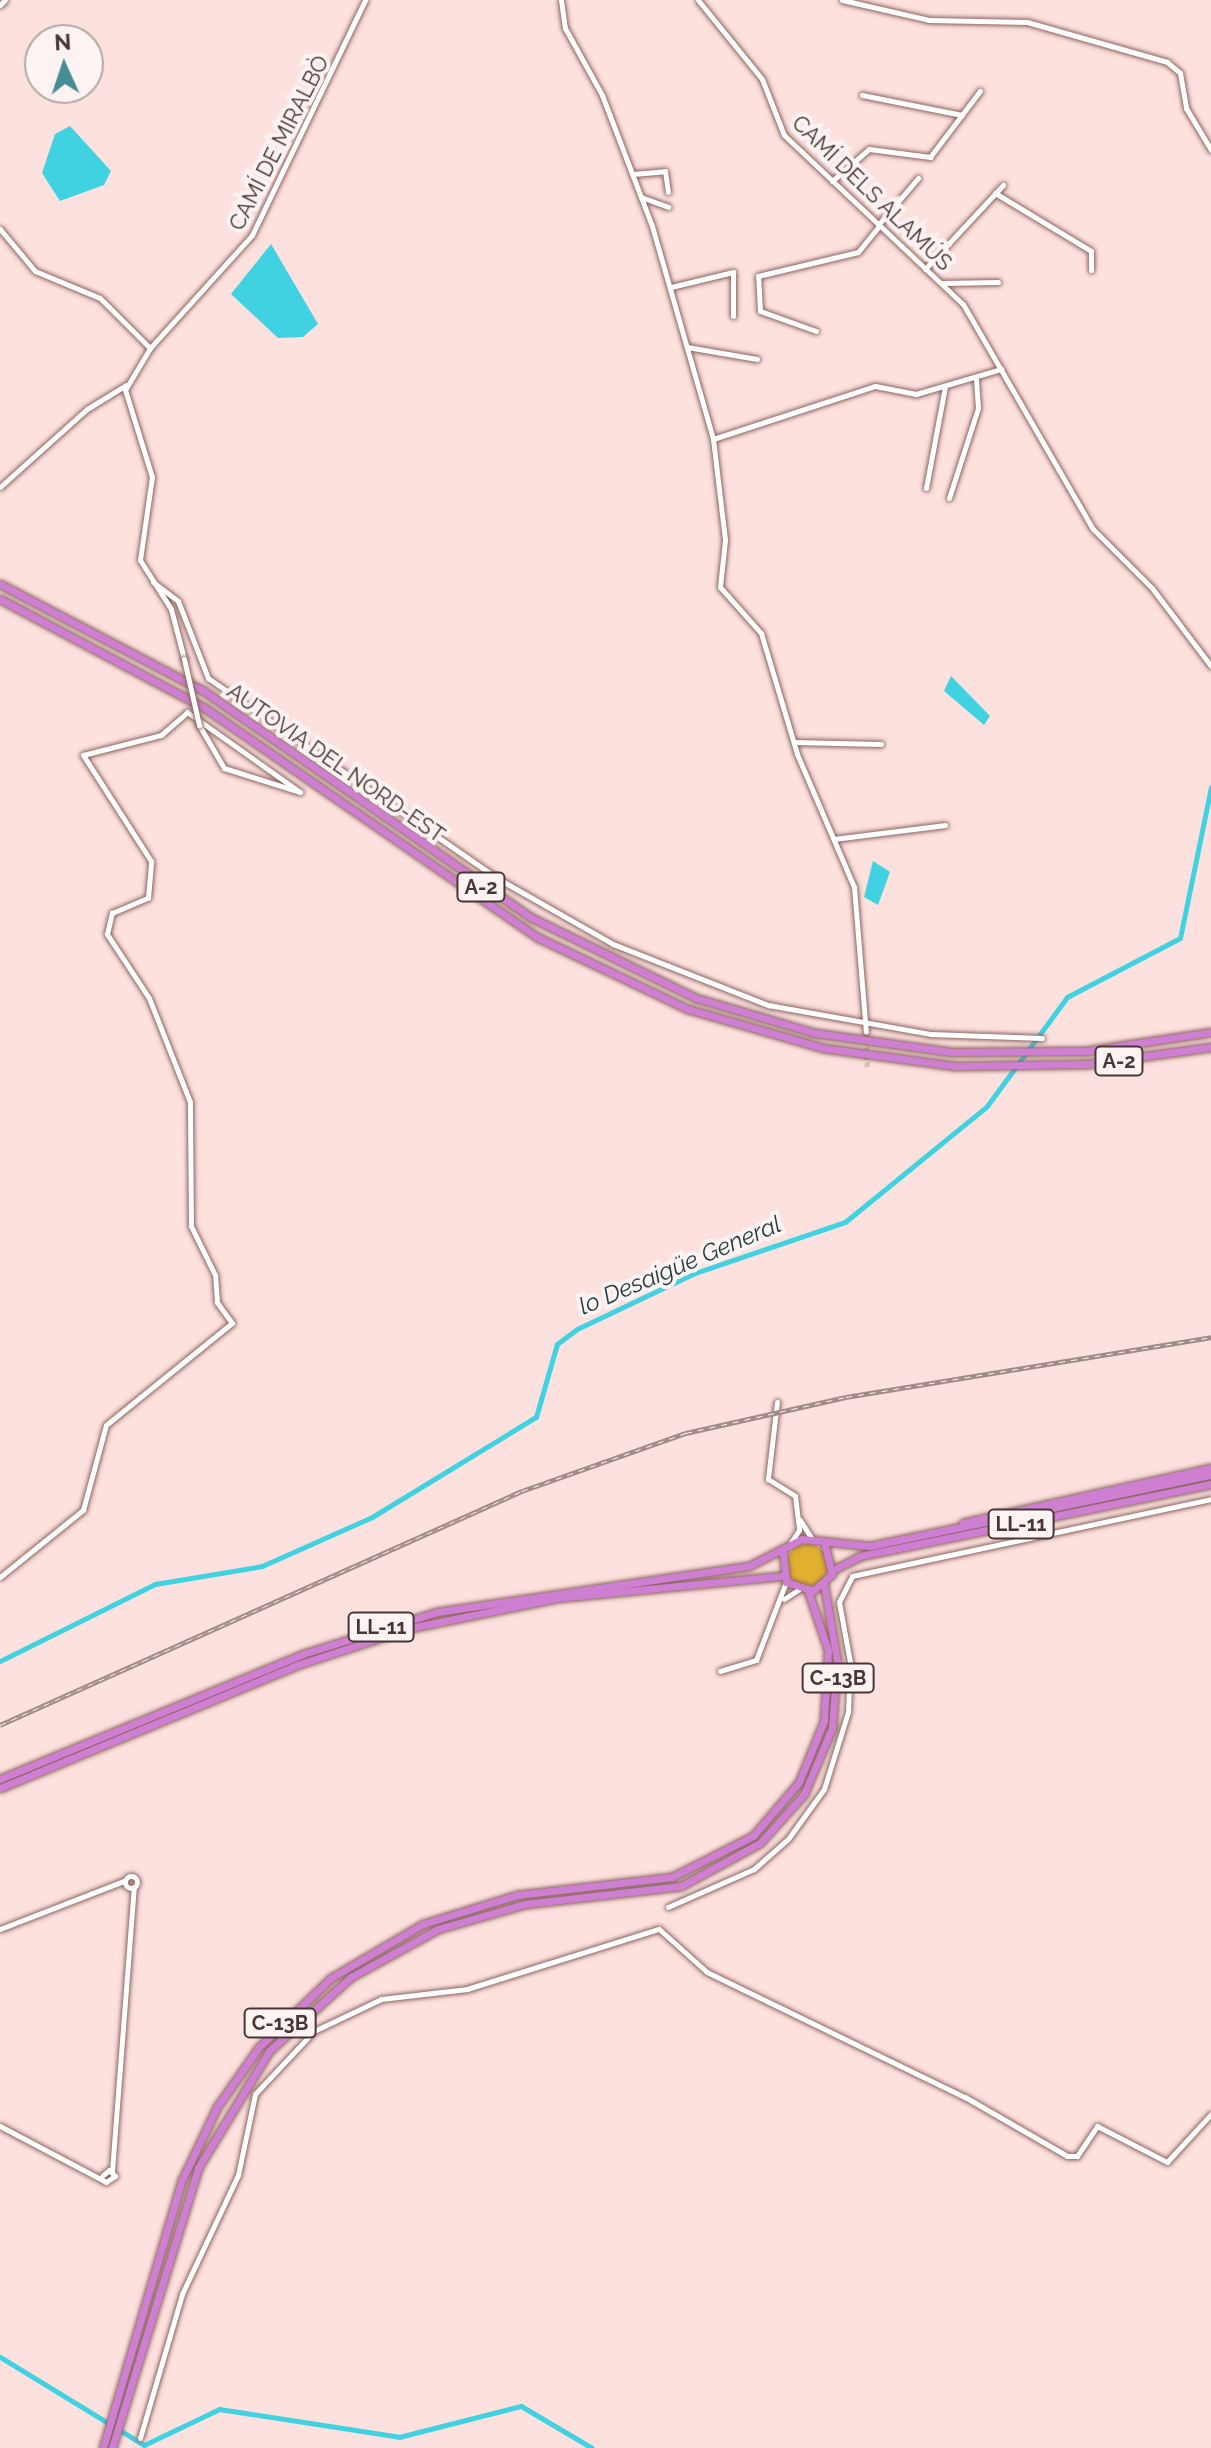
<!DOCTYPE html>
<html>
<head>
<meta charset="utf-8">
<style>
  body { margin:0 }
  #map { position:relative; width:1211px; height:2448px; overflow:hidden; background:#fde1de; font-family:Raleway,sans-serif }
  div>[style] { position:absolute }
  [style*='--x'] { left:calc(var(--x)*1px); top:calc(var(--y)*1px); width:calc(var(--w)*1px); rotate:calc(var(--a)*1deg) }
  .green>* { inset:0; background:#e2af2f }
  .round { border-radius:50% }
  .water>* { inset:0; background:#40d2e1 }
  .canal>* { height:5px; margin:-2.5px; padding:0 2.5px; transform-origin:2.5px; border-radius:2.5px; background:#40d2e1 }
  .minor-tunnel>* { height:5px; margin-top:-2.5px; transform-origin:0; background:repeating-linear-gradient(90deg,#d9bfbc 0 5px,transparent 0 7.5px) }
  .roads { filter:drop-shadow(0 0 2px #8c6561) drop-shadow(0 0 2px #8c6561) }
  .minor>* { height:5px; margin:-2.5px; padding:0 2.5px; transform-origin:2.5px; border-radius:2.5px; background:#fff }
  .minor>.ring { margin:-2.5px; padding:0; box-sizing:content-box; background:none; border:5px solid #fff; border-radius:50% }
  .highway>* { height:7px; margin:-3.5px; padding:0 3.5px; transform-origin:3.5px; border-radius:3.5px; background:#ce7fd1 }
  .rail>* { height:5px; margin-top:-2.5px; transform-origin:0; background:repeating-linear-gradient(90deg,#fdf3f2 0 6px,#a28c89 0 12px); box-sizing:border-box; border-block:2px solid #a28c89 }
  .bridges { filter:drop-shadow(0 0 2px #8c6561) drop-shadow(0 0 2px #8c6561) }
  .minor-bridge>* { height:5px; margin:-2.5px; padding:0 2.5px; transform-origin:2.5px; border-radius:2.5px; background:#fff }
  span { translate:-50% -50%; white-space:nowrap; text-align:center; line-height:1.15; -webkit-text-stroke:8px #fdf3f2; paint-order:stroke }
  .shield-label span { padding:2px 6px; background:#fdf3f2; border:2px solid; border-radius:6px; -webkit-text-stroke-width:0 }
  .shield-label { font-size:20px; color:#473634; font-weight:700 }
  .street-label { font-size:22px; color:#473634 }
  .water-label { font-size:24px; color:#1f3d40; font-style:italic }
  .north { position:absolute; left:24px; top:24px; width:80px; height:80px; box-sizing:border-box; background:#fdf3f2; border:2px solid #b4a7a6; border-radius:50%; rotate:357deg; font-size:22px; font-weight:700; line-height:32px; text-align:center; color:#473634 }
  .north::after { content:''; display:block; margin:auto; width:28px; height:36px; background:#468d95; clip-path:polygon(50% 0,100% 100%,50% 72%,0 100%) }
</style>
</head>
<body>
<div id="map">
  <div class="green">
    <i class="round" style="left:786px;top:1544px;width:42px;height:42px"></i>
  </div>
  <div class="water">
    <i style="clip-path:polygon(70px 126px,111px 171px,104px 185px,60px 201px,42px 173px,55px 134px)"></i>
    <i style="clip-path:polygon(271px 244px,318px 324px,303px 337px,278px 338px,231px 294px)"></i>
    <i style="clip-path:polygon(951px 676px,990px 716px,984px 725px,944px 691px)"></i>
    <i style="clip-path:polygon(873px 861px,890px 872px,878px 905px,864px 897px)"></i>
  </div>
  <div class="canal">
    <i style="--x:0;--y:1661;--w:173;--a:-26.4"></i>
    <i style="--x:155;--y:1584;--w:109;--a:-9.5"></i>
    <i style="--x:262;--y:1566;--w:120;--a:-24"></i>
    <i style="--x:372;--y:1517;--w:192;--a:-31.4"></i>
    <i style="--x:536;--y:1417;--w:76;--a:-74"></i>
    <i style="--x:557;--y:1344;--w:25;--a:-37"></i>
    <i style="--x:577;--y:1329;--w:131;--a:-25.4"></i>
    <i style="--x:695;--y:1273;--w:158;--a:-18.8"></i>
    <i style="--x:845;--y:1222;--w:183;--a:-39.2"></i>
    <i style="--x:987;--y:1106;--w:135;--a:-53.7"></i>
    <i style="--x:1067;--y:997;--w:127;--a:-27.6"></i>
    <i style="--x:1180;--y:938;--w:154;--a:-78.4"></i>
    <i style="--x:0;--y:2357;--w:169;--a:31.4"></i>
    <i style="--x:144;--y:2445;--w:83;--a:-25.6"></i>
    <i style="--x:219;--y:2409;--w:182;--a:8.8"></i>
    <i style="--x:399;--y:2437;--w:126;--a:-14.3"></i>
    <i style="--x:521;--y:2406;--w:82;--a:30.6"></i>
  </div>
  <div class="minor-tunnel">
    <i style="--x:866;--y:1032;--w:35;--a:88"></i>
  </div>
  <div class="roads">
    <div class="minor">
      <i style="--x:561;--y:0;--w:28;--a:82"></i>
      <i style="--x:565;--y:28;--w:77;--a:61.1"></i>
      <i style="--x:602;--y:95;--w:140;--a:69.1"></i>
      <i style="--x:652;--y:226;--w:222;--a:74"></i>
      <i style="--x:713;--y:439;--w:102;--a:83.2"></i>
      <i style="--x:725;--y:540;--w:47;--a:96.1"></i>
      <i style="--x:720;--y:587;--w:62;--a:48.3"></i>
      <i style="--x:761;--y:633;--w:126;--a:73.4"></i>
      <i style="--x:797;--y:754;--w:145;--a:66.8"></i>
      <i style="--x:854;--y:887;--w:145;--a:85.3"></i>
      <i style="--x:698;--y:0;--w:102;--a:51"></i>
      <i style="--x:762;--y:79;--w:60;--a:68.6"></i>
      <i style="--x:784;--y:135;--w:246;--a:43.4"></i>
      <i style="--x:963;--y:304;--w:260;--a:60"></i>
      <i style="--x:1093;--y:529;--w:83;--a:45"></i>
      <i style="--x:1152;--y:588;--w:98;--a:52.9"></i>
      <i style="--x:842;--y:0;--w:89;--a:12.9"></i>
      <i style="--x:929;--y:20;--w:98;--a:1.2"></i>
      <i style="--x:1027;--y:22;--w:146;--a:15.9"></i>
      <i style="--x:1167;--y:62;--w:17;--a:40"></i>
      <i style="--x:1180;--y:73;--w:36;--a:80"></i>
      <i style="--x:1186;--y:108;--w:49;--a:59.2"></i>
      <i style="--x:0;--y:5;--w:7;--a:-45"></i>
      <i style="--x:862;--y:95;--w:102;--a:11.3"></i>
      <i style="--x:633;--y:174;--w:32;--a:-5"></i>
      <i style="--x:665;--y:171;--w:21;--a:82"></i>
      <i style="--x:832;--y:181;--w:49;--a:-40.9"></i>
      <i style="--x:869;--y:149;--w:62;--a:7.5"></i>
      <i style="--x:930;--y:157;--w:83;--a:-52.9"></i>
      <i style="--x:995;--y:193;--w:112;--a:31.1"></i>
      <i style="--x:1091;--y:251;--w:19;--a:90"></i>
      <i style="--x:641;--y:197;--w:29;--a:20"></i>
      <i style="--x:878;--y:225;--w:62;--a:-49.6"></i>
      <i style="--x:0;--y:229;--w:55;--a:50.2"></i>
      <i style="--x:35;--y:271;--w:70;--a:22.6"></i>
      <i style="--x:100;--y:298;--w:71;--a:45"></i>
      <i style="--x:925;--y:269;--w:115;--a:-47.1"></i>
      <i style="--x:942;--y:283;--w:56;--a:-1"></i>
      <i style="--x:671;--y:287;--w:64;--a:-13.6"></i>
      <i style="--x:733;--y:272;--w:44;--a:90"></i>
      <i style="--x:816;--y:331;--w:59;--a:-160.3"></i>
      <i style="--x:760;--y:311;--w:35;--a:-93"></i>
      <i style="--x:758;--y:276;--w:103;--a:-13.5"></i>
      <i style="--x:858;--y:252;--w:33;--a:-51"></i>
      <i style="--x:687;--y:347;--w:71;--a:9.7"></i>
      <i style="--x:713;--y:439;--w:170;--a:-18.1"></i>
      <i style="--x:875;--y:386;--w:42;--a:11"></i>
      <i style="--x:916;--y:394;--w:89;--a:-16.4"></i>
      <i style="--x:0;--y:487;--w:117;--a:-41.9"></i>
      <i style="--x:87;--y:409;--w:46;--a:-31.6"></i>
      <i style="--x:926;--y:488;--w:104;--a:-79.4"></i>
      <i style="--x:949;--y:498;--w:95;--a:-72.1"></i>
      <i style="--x:978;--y:408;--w:31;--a:-94"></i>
      <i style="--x:153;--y:582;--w:31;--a:37"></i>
      <i style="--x:178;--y:601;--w:83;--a:68.7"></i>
      <i style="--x:208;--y:678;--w:349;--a:34.7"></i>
      <i style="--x:495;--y:877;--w:136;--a:29.6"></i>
      <i style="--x:613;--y:944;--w:167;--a:21.5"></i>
      <i style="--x:768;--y:1005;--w:166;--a:10.1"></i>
      <i style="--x:931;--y:1034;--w:111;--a:2.1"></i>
      <i style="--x:184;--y:659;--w:52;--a:-104.6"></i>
      <i style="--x:171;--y:609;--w:58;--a:-122.3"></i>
      <i style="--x:140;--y:560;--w:84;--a:-81.8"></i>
      <i style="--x:152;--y:477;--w:91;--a:-107.2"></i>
      <i style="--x:125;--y:390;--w:49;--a:-59.2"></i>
      <i style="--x:150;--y:348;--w:152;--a:-47.9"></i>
      <i style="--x:252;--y:235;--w:261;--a:-64.3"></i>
      <i style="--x:199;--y:725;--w:50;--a:59.8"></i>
      <i style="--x:224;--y:768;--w:80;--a:17.5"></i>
      <i style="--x:794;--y:742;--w:87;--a:1.3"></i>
      <i style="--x:834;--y:839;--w:112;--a:-7.2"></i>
      <i style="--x:777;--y:1402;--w:78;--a:96.7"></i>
      <i style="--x:768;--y:1479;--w:32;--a:32"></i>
      <i style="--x:795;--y:1496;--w:34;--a:83"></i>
      <i style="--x:799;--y:1530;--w:17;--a:123"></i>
      <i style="--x:800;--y:1520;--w:22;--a:58"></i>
      <i style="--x:0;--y:1577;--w:107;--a:-38.9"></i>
      <i style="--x:83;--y:1510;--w:88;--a:-74.9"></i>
      <i style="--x:106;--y:1425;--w:162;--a:-39"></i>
      <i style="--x:232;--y:1323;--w:26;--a:-126"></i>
      <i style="--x:217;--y:1302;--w:27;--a:-94"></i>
      <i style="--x:215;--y:1275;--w:55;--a:-116.1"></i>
      <i style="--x:191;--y:1226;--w:124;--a:-90.5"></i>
      <i style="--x:190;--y:1102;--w:112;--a:-111.5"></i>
      <i style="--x:149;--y:998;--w:77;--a:-123.3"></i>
      <i style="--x:107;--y:934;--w:22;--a:-77"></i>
      <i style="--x:112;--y:913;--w:39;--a:-23"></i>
      <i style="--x:148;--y:898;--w:37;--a:-85"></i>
      <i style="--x:151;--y:861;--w:126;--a:-122.7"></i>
      <i style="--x:83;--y:755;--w:81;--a:-14.4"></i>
      <i style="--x:161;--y:735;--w:35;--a:-41"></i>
      <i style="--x:187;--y:712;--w:138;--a:35.3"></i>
      <i style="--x:784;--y:1599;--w:17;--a:-33"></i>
      <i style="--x:720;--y:1671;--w:38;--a:-17"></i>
      <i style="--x:756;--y:1660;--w:84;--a:-69"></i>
      <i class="ring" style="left:125px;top:1876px;width:7px;height:7px"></i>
      <i style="--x:668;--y:1907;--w:94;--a:-23.8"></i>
      <i style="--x:754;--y:1869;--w:45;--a:-41.4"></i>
      <i style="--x:788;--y:1839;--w:62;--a:-54.2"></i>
      <i style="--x:824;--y:1789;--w:81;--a:-72.7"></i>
      <i style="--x:848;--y:1712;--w:50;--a:-87.7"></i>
      <i style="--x:850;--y:1662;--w:61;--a:-100.4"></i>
      <i style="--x:839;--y:1602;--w:29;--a:-63"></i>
      <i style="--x:852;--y:1576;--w:367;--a:-12.1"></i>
      <i style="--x:0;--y:1929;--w:133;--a:-21.2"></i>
      <i style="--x:0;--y:2126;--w:120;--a:27.8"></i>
      <i style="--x:106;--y:2182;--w:11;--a:-34"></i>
      <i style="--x:115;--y:2176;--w:8;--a:-135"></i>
      <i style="--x:109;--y:2170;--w:9;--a:139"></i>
      <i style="--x:112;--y:2171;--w:285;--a:-85.6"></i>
      <i style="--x:140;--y:2438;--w:150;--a:-73.7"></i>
      <i style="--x:182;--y:2294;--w:132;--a:-64.8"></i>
      <i style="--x:238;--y:2175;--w:83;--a:-78.1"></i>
      <i style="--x:255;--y:2094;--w:86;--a:-46.9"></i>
      <i style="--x:314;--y:2031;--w:74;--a:-25.5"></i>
      <i style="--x:381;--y:1999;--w:87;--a:-6.6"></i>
      <i style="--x:467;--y:1989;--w:201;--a:-17.4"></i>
      <i style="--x:659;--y:1929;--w:64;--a:41.9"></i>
      <i style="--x:707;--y:1972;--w:287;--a:25.9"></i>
      <i style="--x:965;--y:2097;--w:118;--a:30"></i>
      <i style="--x:1067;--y:2156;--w:10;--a:0"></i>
      <i style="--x:1077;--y:2156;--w:36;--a:-56"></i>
      <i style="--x:1097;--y:2126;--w:79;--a:27.2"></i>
      <i style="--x:1167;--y:2162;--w:65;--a:-47.5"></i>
    </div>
    <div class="highway">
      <i style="--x:0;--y:584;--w:230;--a:27.7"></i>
      <i style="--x:204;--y:691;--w:399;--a:34.7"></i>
      <i style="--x:532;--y:918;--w:182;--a:26"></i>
      <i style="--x:696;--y:998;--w:124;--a:16.4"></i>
      <i style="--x:815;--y:1033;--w:138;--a:7.9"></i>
      <i style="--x:952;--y:1052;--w:134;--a:-0.4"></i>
      <i style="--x:1086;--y:1051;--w:126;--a:-8.6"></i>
      <i style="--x:0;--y:599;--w:232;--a:28"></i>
      <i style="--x:205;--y:708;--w:406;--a:34.6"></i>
      <i style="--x:539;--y:938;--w:165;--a:25.5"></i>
      <i style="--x:688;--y:1009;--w:141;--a:16.1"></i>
      <i style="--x:823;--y:1048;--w:133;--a:7.8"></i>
      <i style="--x:955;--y:1066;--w:132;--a:-0.9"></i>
      <i style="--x:1087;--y:1064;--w:125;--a:-7.8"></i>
      <i style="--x:963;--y:1523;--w:254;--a:-12.5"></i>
      <i style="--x:783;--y:1553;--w:29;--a:84"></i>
      <i style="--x:786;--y:1582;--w:28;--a:18"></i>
      <i style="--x:813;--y:1591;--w:25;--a:-42"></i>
      <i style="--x:832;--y:1574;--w:29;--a:-104"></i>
      <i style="--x:833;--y:1570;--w:30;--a:-27"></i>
      <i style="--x:860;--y:1556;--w:358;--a:-11.6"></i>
      <i style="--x:0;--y:1779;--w:328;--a:-22.4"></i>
      <i style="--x:303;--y:1654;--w:140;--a:-17.4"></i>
      <i style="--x:437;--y:1612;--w:315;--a:-8.4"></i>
      <i style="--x:749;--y:1566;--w:59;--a:-27"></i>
      <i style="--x:802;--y:1539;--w:68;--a:5.9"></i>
      <i style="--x:870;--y:1546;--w:348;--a:-11.8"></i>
      <i style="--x:0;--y:1788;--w:321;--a:-22.5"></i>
      <i style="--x:297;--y:1665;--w:119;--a:-18.1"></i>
      <i style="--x:410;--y:1628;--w:150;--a:-11.5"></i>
      <i style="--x:557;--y:1598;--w:227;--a:-5.6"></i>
      <i style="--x:103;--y:2448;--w:279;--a:-73.6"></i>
      <i style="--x:182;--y:2180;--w:81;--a:-64.4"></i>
      <i style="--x:217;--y:2107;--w:73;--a:-55"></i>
      <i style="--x:259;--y:2047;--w:100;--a:-43.8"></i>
      <i style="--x:331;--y:1978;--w:107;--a:-30.4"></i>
      <i style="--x:423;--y:1924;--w:98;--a:-17.1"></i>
      <i style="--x:517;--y:1895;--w:156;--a:-6.6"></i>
      <i style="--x:672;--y:1877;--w:91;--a:-26.8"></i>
      <i style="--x:753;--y:1836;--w:71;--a:-49.6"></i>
      <i style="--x:799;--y:1782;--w:66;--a:-67.7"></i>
      <i style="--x:824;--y:1721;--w:71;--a:-86.8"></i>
      <i style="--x:828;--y:1650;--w:62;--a:-108.7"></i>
      <i style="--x:112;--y:2448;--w:293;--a:-72.9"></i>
      <i style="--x:198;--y:2168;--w:137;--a:-58.7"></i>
      <i style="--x:269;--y:2051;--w:110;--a:-42.1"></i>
      <i style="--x:351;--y:1977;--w:99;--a:-28.9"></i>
      <i style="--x:438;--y:1929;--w:91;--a:-16"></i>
      <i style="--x:525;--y:1904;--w:157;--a:-6.6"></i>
      <i style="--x:681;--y:1886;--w:90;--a:-28.6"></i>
      <i style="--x:760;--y:1843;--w:66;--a:-48.1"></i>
      <i style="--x:804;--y:1794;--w:72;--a:-67"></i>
      <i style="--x:832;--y:1728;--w:67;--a:-85.7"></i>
      <i style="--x:837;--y:1661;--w:77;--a:-99.7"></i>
    </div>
  </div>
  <div class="rail">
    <i style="--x:0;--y:1725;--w:572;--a:-24.15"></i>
    <i style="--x:522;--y:1491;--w:174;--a:-19.5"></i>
    <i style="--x:686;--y:1433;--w:164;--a:-12.7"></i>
    <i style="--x:846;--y:1397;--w:370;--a:-9.3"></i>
  </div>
  <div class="bridges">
    <div class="minor-bridge">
      <i style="--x:184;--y:659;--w:68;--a:77.2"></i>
    </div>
  </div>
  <div class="shield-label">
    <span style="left:481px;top:887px">A-2</span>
    <span style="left:1119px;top:1061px">A-2</span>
    <span style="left:1021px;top:1524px">LL-11</span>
    <span style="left:381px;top:1627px">LL-11</span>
    <span style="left:838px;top:1678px">C-13B</span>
    <span style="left:280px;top:2023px">C-13B</span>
  </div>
  <div class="street-label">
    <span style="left:279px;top:143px;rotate:-63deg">CAMÍ DE MIRALBÒ</span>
    <span style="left:872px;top:193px;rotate:44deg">CAMÍ DELS ALAMÚS</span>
    <span style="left:336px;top:763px;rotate:35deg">AUTOVIA DEL NORD-EST</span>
  </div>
  <div class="water-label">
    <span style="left:680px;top:1265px;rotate:-23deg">lo Desaigüe General</span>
  </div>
  <div class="north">N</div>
</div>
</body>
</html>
